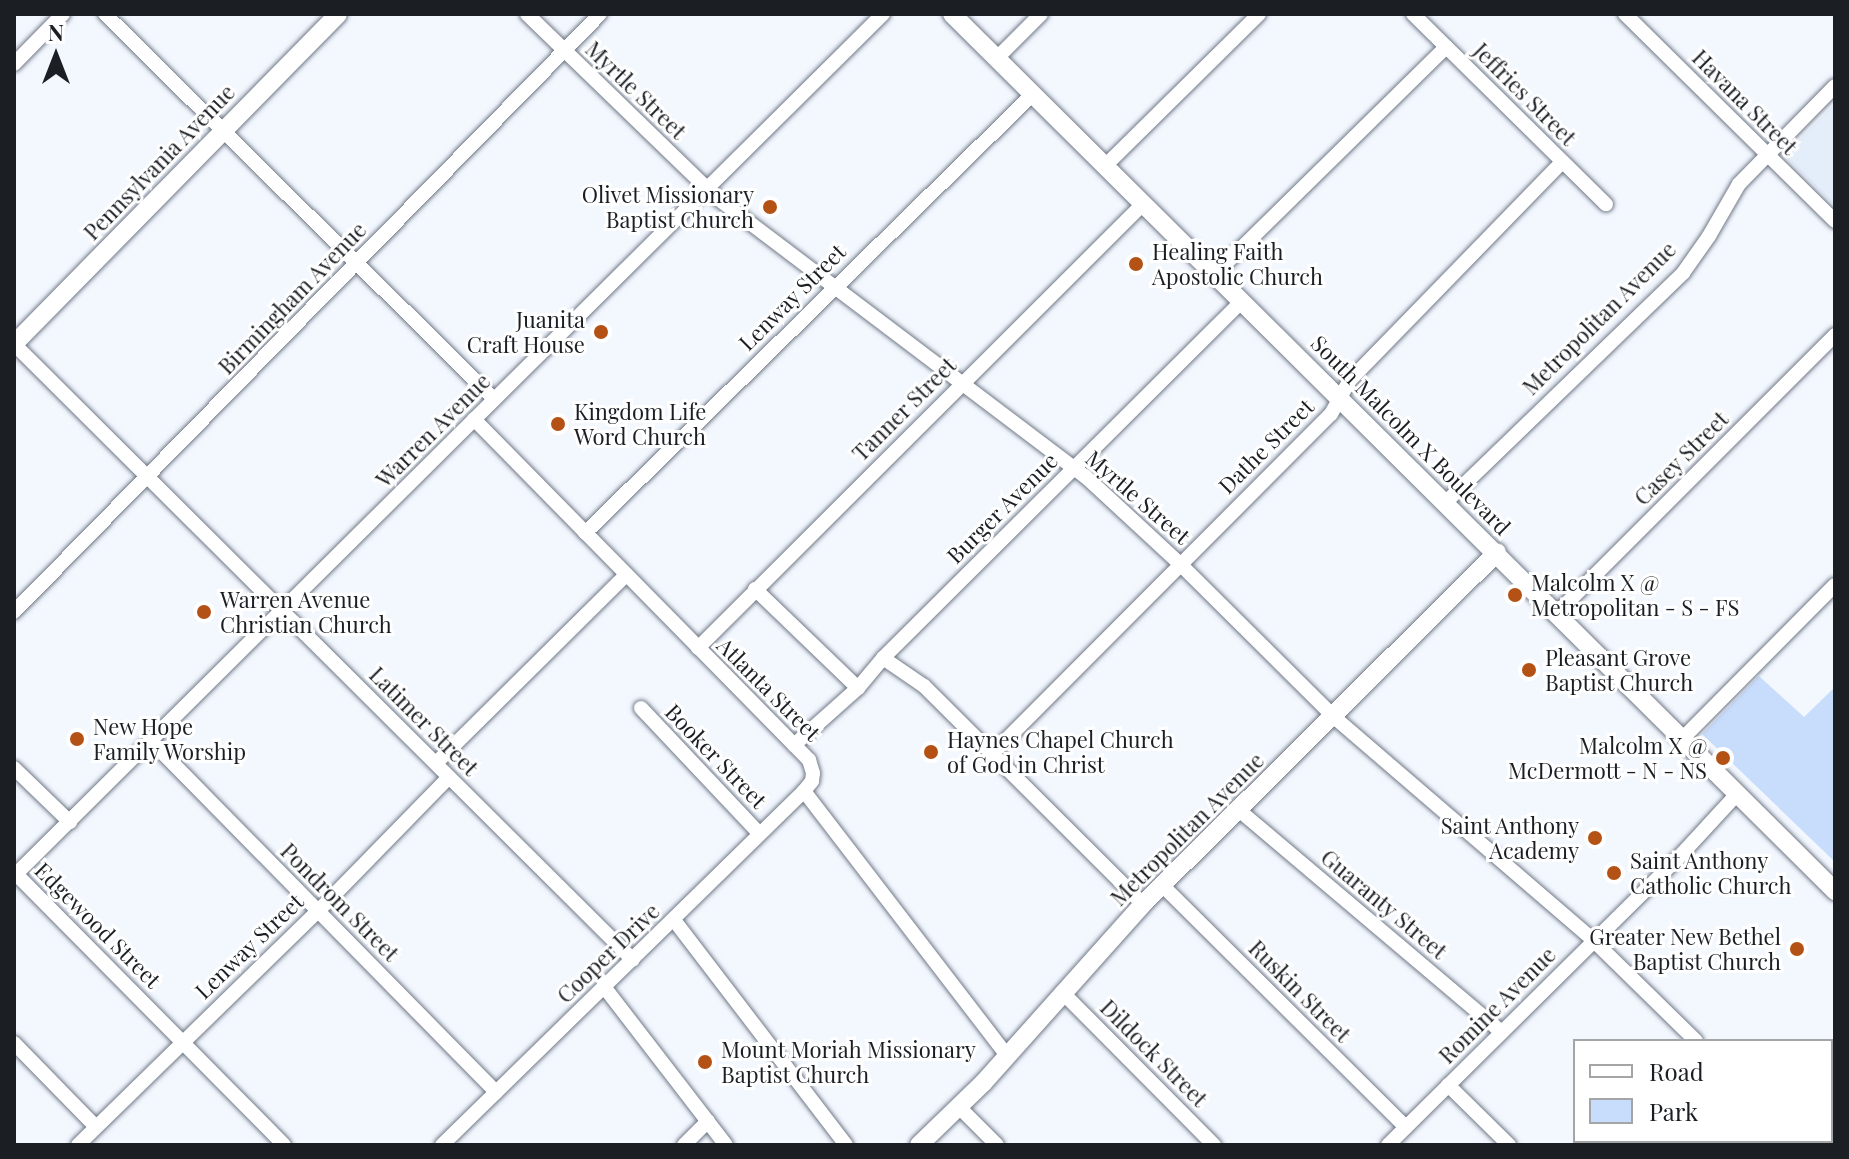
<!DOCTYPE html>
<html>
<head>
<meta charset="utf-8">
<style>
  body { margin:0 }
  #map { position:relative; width:1849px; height:1159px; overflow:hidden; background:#f3f7fe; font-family:"Playfair Display",serif }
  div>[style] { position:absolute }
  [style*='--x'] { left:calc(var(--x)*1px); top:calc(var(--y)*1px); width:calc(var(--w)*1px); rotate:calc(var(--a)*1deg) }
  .built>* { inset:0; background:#e4eefb }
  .green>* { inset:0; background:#c8ddfc }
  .roads { filter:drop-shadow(0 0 2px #707987) drop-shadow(0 0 2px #707987) }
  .minor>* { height:14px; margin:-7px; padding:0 7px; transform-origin:7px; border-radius:7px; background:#fff }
  .tertiary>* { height:18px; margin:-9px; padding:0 9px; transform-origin:9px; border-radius:9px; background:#fff }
  .dots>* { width:22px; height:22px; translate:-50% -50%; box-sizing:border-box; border:4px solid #fff; border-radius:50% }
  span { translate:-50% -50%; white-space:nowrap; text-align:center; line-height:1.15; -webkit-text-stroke:6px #fff; paint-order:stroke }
  .street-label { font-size:22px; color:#1b1f24 }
  .poi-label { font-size:22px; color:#1b1f24 }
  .right { translate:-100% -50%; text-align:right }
  .left { translate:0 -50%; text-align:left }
  .frame { position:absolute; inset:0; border:16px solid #1b1f24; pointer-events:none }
  .legend { position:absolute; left:1573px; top:1039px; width:260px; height:104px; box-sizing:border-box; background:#fff; border:2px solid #a4a5a7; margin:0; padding:10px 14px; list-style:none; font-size:24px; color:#1b1f24 }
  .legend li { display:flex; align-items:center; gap:16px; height:40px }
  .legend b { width:40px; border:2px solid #a4a5a7 }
  .north { position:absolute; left:16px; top:16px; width:80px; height:80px; -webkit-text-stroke:6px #fff; paint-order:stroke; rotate:0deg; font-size:22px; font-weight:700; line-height:32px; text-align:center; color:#1b1f24 }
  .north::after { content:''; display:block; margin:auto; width:28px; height:36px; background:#1b1f24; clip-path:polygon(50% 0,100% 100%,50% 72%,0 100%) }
</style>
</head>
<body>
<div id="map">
  <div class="built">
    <i style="clip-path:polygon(1835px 104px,1835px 206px,1784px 155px)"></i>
  </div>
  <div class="green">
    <i style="clip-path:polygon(1759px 676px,1804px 717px,1835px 687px,1835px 862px,1702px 734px)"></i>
  </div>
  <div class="roads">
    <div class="minor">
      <i style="--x:105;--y:14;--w:547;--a:44.7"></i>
      <i style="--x:527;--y:14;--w:264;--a:44.1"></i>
      <i style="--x:717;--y:198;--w:461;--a:37.1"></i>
      <i style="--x:1085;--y:476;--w:129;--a:42.8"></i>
      <i style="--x:1180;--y:564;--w:217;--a:44.8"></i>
      <i style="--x:1334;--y:717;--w:342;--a:40.7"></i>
      <i style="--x:1593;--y:940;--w:144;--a:44.4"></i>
      <i style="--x:1413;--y:14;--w:271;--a:44.6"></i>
      <i style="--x:1625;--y:14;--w:295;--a:44.6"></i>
      <i style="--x:997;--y:58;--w:62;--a:-45"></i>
      <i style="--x:14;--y:64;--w:70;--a:-45.6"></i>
      <i style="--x:1106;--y:165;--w:215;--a:-44.6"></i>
      <i style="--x:1215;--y:274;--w:324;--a:-44.5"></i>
      <i style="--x:14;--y:344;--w:873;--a:44.86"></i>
      <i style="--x:1446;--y:502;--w:330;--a:-44"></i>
      <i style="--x:1683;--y:273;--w:45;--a:-54.9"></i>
      <i style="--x:1709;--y:236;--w:60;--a:-60"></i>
      <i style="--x:1739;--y:184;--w:137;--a:-45.6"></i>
      <i style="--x:585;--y:533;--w:627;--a:-44.42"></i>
      <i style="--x:755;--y:589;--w:143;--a:43.9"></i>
      <i style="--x:14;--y:612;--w:837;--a:-45.58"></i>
      <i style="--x:1557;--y:613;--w:393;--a:-45"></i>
      <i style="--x:698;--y:648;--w:630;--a:-44.94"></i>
      <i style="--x:883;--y:658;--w:50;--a:34.3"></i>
      <i style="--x:924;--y:686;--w:309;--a:44.9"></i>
      <i style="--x:641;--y:708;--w:172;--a:46.7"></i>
      <i style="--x:1682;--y:739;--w:217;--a:-45.2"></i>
      <i style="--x:152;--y:742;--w:491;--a:45.5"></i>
      <i style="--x:794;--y:745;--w:86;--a:-41.7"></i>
      <i style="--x:858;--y:688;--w:39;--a:-50"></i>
      <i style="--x:883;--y:658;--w:506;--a:-44.84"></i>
      <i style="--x:992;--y:754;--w:480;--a:-45.1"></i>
      <i style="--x:1331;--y:414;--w:39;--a:-61"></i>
      <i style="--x:1350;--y:380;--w:304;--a:-45.8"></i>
      <i style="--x:436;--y:763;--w:267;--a:-44.7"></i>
      <i style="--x:14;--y:768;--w:78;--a:44"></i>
      <i style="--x:804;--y:791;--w:334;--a:52.5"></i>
      <i style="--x:1240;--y:811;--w:341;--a:40.2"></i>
      <i style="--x:16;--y:874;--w:381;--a:45.3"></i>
      <i style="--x:14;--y:876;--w:1224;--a:-44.77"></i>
      <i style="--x:1163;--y:886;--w:342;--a:44.8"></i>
      <i style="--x:674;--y:920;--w:283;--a:52.6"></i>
      <i style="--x:605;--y:988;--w:198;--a:52.4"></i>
      <i style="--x:1062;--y:992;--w:216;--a:45.2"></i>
      <i style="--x:14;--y:1043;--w:117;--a:45.7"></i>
      <i style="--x:1831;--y:1074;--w:6;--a:-45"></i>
      <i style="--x:1448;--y:1085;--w:86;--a:44.5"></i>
      <i style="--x:960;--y:1108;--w:52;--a:45"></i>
      <i style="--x:1796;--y:1141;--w:6;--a:45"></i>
      <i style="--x:78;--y:1145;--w:352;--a:-44.3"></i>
      <i style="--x:330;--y:899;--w:170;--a:-45.7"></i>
      <i style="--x:442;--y:1145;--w:506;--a:-44.36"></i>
      <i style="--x:804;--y:791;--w:13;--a:-51"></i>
      <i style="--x:812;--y:781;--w:8;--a:-83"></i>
      <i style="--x:813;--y:773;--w:14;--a:-107"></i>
      <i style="--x:809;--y:760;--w:478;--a:-134.5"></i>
      <i style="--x:684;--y:1145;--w:34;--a:-45"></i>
      <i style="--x:1388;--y:1145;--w:409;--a:-44.7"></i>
      <i style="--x:1679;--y:857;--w:87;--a:-47.3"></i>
      <i style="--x:1758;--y:1145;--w:6;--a:-39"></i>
    </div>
    <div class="tertiary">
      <i style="--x:952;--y:14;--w:1245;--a:44.8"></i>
      <i style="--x:14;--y:344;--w:462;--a:-45.5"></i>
      <i style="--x:919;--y:1145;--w:91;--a:-44.1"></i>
      <i style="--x:984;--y:1082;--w:239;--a:-48.2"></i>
      <i style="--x:1143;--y:904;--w:499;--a:-44.8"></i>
    </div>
  </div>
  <div class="dots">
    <i style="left:770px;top:207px;background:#b45215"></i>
    <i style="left:1136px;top:264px;background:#b45215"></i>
    <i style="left:601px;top:332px;background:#b45215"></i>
    <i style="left:558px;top:424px;background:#b45215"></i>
    <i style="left:1515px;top:595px;background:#b45215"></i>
    <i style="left:204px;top:612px;background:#b45215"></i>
    <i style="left:1529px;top:670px;background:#b45215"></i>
    <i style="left:77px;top:739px;background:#b45215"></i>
    <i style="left:931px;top:752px;background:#b45215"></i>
    <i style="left:1723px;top:758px;background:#b45215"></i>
    <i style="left:1595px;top:838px;background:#b45215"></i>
    <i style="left:1614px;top:873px;background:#b45215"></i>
    <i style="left:1797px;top:949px;background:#b45215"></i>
    <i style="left:705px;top:1062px;background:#b45215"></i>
  </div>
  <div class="street-label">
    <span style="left:636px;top:90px;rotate:44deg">Myrtle Street</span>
    <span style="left:1525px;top:94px;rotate:45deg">Jeffries Street</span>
    <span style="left:1745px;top:102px;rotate:45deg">Havana Street</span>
    <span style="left:159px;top:162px;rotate:-46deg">Pennsylvania Avenue</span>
    <span style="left:792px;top:297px;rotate:-45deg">Lenway Street</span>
    <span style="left:292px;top:298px;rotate:-46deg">Birmingham Avenue</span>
    <span style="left:1599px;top:318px;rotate:-45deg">Metropolitan Avenue</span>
    <span style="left:904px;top:409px;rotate:-45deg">Tanner Street</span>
    <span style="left:433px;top:430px;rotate:-45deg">Warren Avenue</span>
    <span style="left:1411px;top:435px;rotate:45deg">South Malcolm X Boulevard</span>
    <span style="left:1266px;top:446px;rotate:-45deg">Dathe Street</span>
    <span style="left:1681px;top:458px;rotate:-45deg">Casey Street</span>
    <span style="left:1138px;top:497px;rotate:41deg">Myrtle Street</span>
    <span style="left:1002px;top:508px;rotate:-45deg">Burger Avenue</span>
    <span style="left:769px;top:689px;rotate:45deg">Atlanta Street</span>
    <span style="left:424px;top:721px;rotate:45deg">Latimer Street</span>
    <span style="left:716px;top:756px;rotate:46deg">Booker Street</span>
    <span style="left:1187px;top:829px;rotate:-45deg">Metropolitan Avenue</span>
    <span style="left:340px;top:902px;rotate:45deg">Pondrom Street</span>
    <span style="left:1384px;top:904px;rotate:40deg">Guaranty Street</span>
    <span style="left:98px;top:925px;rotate:45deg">Edgewood Street</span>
    <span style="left:249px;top:946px;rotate:-44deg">Lenway Street</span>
    <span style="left:608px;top:953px;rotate:-44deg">Cooper Drive</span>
    <span style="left:1300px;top:991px;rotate:45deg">Ruskin Street</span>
    <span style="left:1497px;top:1005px;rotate:-45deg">Romine Avenue</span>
    <span style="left:1154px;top:1053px;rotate:45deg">Dildock Street</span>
  </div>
  <div class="poi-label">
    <span class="right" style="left:754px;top:207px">Olivet Missionary<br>Baptist Church</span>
    <span class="left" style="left:1152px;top:264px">Healing Faith<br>Apostolic Church</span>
    <span class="right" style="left:585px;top:332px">Juanita<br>Craft House</span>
    <span class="left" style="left:574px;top:424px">Kingdom Life<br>Word Church</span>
    <span class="left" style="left:1531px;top:595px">Malcolm X @<br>Metropolitan - S - FS</span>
    <span class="left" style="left:220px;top:612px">Warren Avenue<br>Christian Church</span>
    <span class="left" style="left:1545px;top:670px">Pleasant Grove<br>Baptist Church</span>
    <span class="left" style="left:93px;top:739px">New Hope<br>Family Worship</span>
    <span class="left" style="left:947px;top:752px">Haynes Chapel Church<br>of God in Christ</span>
    <span class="right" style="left:1707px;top:758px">Malcolm X @<br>McDermott - N - NS</span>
    <span class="right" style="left:1579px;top:838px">Saint Anthony<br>Academy</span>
    <span class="left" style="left:1630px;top:873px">Saint Anthony<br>Catholic Church</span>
    <span class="right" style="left:1781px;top:949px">Greater New Bethel<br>Baptist Church</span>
    <span class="left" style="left:721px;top:1062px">Mount Moriah Missionary<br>Baptist Church</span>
  </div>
  <div class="frame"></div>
  <ul class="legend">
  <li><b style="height:10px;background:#fff"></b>Road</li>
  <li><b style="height:22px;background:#c8ddfc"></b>Park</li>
  </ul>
  <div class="north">N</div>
</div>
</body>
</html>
